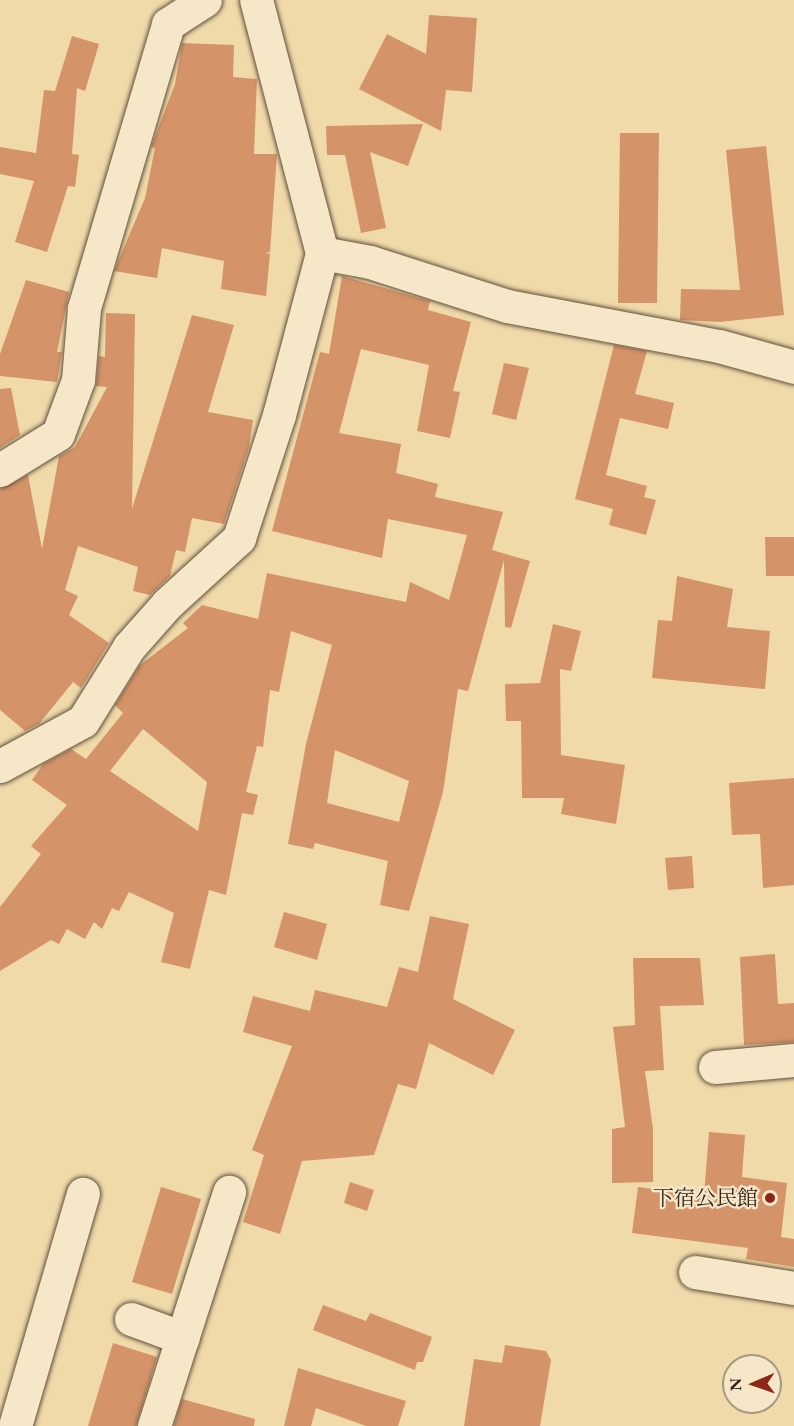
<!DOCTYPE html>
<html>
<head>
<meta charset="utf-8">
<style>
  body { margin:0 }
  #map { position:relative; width:794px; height:1426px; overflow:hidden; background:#f0daaa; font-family:"EB Garamond","Noto Serif JP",serif }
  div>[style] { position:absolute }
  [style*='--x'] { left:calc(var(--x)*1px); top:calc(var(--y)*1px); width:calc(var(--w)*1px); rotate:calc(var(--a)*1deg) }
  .building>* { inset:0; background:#d49368 }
  .roads { filter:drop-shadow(0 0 2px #62503e) drop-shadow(0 0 2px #62503e) }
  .minor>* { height:33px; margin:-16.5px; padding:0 16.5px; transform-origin:16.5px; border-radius:16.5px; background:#f5e7c8 }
  .dots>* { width:16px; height:16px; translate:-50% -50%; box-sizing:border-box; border:3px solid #f5e7c8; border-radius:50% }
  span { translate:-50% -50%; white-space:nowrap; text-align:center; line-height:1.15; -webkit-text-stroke:4.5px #f5e7c8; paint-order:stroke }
  .poi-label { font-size:21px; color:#33221a }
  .right { translate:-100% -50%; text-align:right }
  .north { position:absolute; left:722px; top:1354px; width:60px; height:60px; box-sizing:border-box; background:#f5e7c8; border:2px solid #a79882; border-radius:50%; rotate:268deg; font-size:16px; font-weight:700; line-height:24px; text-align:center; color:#33221a }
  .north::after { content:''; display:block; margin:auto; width:21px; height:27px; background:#8f2418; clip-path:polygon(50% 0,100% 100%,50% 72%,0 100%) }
</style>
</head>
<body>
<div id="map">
  <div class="building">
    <i style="clip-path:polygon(429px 15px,477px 18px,472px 92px,446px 90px,441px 131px,359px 89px,387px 34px,426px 54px)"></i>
    <i style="clip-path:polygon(72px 36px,99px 44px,85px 91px,77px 88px,72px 154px,79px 155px,75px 187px,68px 186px,47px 252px,15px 242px,34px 181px,0 174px,0 147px,36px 153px,44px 90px,55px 91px)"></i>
    <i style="clip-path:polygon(182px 43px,234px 45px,233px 77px,257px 79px,254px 154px,277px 154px,270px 252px,265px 253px,270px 254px,266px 296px,221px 289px,224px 261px,162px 248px,157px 278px,114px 271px,145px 198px,155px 148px,151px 147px,175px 84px)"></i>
    <i style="clip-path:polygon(423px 124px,408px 166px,370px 152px,386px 228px,361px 233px,345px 155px,327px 155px,326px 126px)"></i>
    <i style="clip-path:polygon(620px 133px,659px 133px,657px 303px,618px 303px)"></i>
    <i style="clip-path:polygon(766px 146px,784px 315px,720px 322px,680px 320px,681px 289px,740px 290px,726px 150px)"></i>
    <i style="clip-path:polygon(evenodd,342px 276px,430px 301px,428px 310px,471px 322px,453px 391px,460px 392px,450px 438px,417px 431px,429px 365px,361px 349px,339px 433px,401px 444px,396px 473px,438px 484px,435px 497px,503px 512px,492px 550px,530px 561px,511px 628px,505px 627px,504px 560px,468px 691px,458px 689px,443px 792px,409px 911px,380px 905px,388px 861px,315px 843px,313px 849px,288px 844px,306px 744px,332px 645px,291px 631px,279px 692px,270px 690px,263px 747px,257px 746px,246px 792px,258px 795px,253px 815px,242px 813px,226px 895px,209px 890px,190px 969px,161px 962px,174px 913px,129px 892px,119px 911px,112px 908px,102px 929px,94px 922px,85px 939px,67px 929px,59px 944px,51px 940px,0 971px,0 907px,41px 854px,31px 846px,67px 805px,32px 780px,43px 764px,71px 749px,86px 759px,123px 713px,115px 705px,140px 665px,188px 628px,183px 623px,202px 605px,258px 619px,267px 573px,406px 602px,410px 582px,449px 600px,467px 535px,388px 519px,382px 558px,272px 531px,320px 352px,329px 354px,342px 276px,143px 729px,207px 782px,198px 831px,110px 771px,143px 729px,342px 276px,335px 750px,409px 781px,399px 822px,327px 803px,335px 750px)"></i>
    <i style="clip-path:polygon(26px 280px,69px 292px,57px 352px,62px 352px,57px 382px,0 376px,0 354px)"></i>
    <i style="clip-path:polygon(106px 313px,135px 314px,132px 509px,192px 315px,234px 325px,208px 412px,253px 420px,249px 447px,224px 524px,192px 518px,185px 552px,176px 550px,170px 576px,150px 595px,133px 591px,138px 567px,78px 546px,65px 590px,78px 596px,69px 615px,109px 643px,81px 688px,73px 682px,39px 724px,25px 731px,0 710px,0 489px,28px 475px,42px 549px,59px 456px,75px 447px,107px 387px,96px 386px,99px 356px,105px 357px)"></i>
    <i style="clip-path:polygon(614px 345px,647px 351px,635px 394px,674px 403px,668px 429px,620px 418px,606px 475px,647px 486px,644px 497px,656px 500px,646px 535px,609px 525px,613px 509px,575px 499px)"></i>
    <i style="clip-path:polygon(504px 363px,529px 368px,516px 420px,492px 414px)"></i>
    <i style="clip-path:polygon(11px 388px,20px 435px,0 448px,0 389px)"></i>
    <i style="clip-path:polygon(765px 537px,794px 537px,794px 576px,766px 576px)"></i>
    <i style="clip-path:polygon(677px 576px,733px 589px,727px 627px,770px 631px,765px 689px,652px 678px,658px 620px,672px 621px)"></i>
    <i style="clip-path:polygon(553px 624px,581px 631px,571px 671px,560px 669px,561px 755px,625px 765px,616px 824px,561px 814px,564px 798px,522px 798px,521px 721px,506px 721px,505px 684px,540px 683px)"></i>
    <i style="clip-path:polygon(794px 778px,794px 885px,763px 888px,760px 834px,732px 835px,729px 783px)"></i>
    <i style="clip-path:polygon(692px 856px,694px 888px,668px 890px,665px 858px)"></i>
    <i style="clip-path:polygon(284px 912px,327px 924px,317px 960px,274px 947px)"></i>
    <i style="clip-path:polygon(430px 916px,469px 924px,453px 999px,515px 1030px,493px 1075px,429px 1043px,416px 1089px,398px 1084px,374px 1155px,302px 1161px,280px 1234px,243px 1222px,264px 1155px,252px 1150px,292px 1046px,243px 1032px,253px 996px,310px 1011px,315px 990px,387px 1007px,399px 967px,418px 972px)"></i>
    <i style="clip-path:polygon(775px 954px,778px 1004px,794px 1003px,794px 1042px,744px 1045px,740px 957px)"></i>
    <i style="clip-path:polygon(633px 958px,700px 958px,704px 1005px,660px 1006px,664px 1070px,645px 1071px,653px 1129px,653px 1182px,612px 1183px,612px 1129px,625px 1127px,613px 1027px,635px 1025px)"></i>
    <i style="clip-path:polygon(709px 1132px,745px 1135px,742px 1177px,787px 1183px,781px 1237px,794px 1239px,794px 1267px,746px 1259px,748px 1248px,632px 1233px,638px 1187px,704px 1196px)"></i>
    <i style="clip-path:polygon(350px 1182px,374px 1190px,367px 1211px,344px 1203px)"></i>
    <i style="clip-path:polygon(161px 1187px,201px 1199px,172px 1294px,132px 1282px)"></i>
    <i style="clip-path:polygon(323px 1305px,366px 1321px,370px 1313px,432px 1337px,423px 1362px,417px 1362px,415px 1370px,313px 1330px)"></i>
    <i style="clip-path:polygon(113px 1343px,157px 1357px,136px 1426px,88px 1426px)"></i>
    <i style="clip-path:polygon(505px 1345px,546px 1351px,551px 1360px,540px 1426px,464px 1426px,474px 1359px,502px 1363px)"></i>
    <i style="clip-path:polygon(298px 1368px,406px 1401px,398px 1426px,366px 1426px,316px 1408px,311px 1426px,284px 1426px)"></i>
    <i style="clip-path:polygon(182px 1399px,255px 1419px,254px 1426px,174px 1426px)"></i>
  </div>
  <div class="roads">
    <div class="minor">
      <i style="--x:322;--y:253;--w:49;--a:10.6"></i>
      <i style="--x:370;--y:262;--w:144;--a:17.8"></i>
      <i style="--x:507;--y:306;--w:216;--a:10.7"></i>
      <i style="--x:719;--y:346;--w:78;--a:15.6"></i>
      <i style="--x:0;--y:470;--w:68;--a:-31.8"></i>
      <i style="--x:58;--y:434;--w:58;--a:-69.7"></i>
      <i style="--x:78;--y:380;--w:72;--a:-85.2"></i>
      <i style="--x:84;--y:308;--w:296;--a:-73.5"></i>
      <i style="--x:168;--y:24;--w:44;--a:-33"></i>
      <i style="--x:0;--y:766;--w:94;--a:-28.5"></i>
      <i style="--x:83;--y:721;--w:87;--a:-58.1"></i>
      <i style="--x:129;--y:647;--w:57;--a:-48.5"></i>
      <i style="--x:167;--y:604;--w:98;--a:-42.5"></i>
      <i style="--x:239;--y:538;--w:129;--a:-72"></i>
      <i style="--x:279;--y:415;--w:168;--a:-75.1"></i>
      <i style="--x:322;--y:253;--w:261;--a:-104.6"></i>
      <i style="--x:715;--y:1067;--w:79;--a:-5.1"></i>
      <i style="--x:695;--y:1272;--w:100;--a:9.2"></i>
      <i style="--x:131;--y:1319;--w:55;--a:20.1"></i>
      <i style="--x:15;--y:1426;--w:242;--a:-73.7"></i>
      <i style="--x:154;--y:1426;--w:246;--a:-72.2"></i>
    </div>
  </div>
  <div class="dots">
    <i style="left:770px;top:1198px;background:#8f2418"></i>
  </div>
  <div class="poi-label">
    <span class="right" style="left:758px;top:1198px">下宿公民館</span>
  </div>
  <div class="north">N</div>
</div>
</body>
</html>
